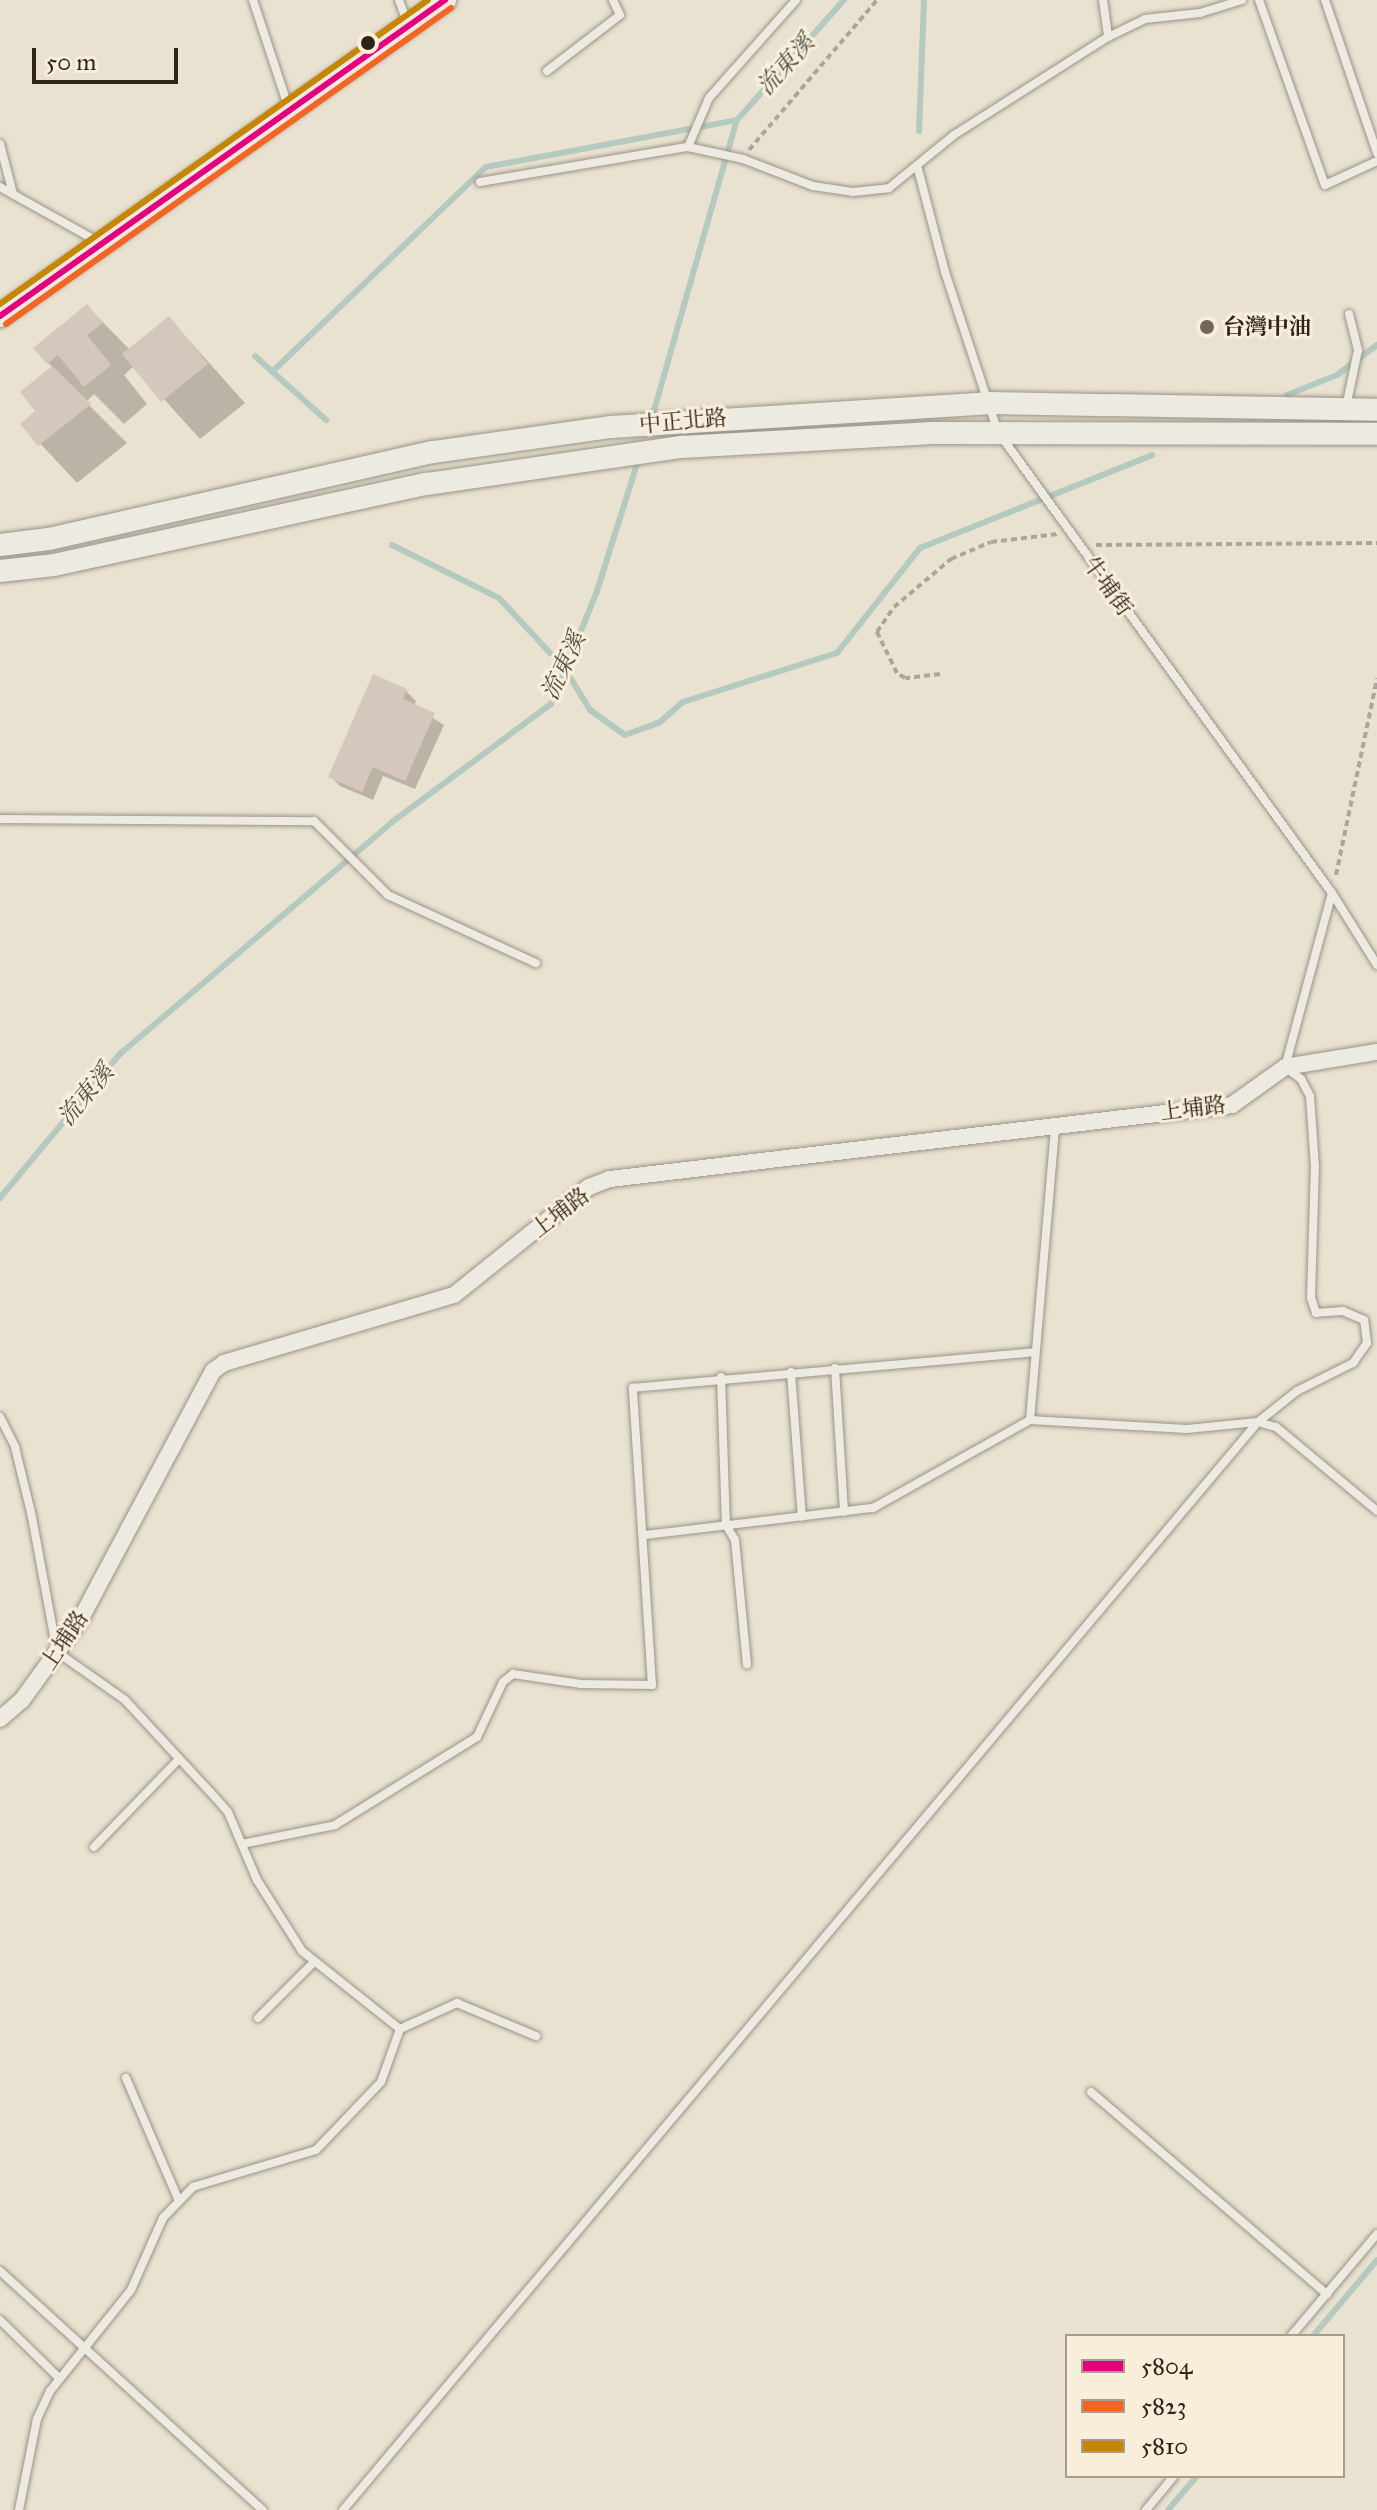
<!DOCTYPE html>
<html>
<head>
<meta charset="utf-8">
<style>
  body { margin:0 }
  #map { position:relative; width:1377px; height:2510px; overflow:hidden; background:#eae2d0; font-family:"IM FELL Great Primer","Noto Serif TC",serif }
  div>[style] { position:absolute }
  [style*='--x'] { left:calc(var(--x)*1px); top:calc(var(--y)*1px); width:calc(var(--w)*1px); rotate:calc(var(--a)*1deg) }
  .shadow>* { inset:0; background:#0003 }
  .stream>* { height:6px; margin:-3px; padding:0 3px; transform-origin:3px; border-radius:3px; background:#b4c9c0 }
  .building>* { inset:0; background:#d6c7bc }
  .path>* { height:4px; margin-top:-2px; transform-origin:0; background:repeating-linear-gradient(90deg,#aaa69f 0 6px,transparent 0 10px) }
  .roads { filter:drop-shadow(0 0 2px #9a9388) drop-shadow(0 0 2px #9a9388) }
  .service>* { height:8px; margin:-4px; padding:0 4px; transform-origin:4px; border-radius:4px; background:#edeae1 }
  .minor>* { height:16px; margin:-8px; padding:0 8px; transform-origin:8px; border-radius:8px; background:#edeae1 }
  .secondary>* { height:22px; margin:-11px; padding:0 11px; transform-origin:11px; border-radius:11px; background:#edeae1 }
  .bus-1>* { height:6px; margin:-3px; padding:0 3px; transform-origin:3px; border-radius:3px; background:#e5007d }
  .bus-2>* { height:6px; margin:-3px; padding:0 3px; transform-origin:3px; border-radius:3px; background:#f26522 }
  .bus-3>* { height:6px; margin:-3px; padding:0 3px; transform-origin:3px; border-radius:3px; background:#c58606 }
  .dots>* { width:22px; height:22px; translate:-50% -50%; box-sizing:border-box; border:4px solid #f8eeda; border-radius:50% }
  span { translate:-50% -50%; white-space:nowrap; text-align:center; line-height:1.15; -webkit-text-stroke:6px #f8eeda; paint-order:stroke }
  .poi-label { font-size:22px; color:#30241a; font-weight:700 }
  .left { translate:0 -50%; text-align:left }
  .street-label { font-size:22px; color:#30241a }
  .water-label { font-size:24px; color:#51524a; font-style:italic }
  .legend { position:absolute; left:1065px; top:2334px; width:280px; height:144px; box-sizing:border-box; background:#f8eeda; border:2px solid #a89d8d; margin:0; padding:10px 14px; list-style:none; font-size:24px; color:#30241a }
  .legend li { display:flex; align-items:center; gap:16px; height:40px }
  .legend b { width:40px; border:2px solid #a89d8d }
  .scale { position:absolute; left:32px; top:48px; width:146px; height:36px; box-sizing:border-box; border:4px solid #30241a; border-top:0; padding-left:10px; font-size:24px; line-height:28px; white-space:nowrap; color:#30241a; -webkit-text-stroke:6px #f8eeda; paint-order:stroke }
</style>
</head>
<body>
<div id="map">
  <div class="shadow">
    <i style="clip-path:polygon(87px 306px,130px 350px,169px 318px,245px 403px,200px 439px,134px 366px,124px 375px,147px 404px,124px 424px,94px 394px,86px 402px,127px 443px,77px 483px,22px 424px,38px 411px,54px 368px,48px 363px)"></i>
    <i style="clip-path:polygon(406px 691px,416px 701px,414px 706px,444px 725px,415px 789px,383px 776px,373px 800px,340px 786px,330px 776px)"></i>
  </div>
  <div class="stream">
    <i style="--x:919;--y:131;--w:131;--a:-87.8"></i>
    <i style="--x:255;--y:356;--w:96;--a:42"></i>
    <i style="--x:272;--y:372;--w:296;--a:-43.8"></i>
    <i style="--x:486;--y:167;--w:255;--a:-10.6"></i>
    <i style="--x:1287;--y:395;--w:54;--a:-21.8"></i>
    <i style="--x:1337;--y:375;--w:50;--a:-36.9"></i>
    <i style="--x:651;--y:421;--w:313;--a:-74.1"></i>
    <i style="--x:737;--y:120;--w:161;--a:-48.3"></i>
    <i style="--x:392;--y:545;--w:119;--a:26.4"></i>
    <i style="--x:499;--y:598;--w:97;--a:47.1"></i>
    <i style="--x:565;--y:669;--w:48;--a:58.6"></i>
    <i style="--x:590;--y:710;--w:43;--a:35.5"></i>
    <i style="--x:625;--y:735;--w:37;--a:-20"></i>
    <i style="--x:660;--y:722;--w:30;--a:-41"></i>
    <i style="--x:683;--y:702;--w:162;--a:-17.7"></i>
    <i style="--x:837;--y:653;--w:134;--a:-51.7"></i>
    <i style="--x:920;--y:548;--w:250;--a:-21.8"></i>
    <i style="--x:0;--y:1198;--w:189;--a:-50.2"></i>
    <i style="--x:121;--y:1053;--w:356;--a:-40.4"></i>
    <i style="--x:392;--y:822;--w:198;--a:-36.6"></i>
    <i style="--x:551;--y:704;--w:122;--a:-67.8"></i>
    <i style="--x:597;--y:591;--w:139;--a:-72.5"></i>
    <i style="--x:1313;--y:2336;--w:99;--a:-49.9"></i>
    <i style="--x:1168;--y:2510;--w:45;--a:-49.5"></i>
  </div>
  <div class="building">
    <i style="clip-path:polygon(87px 304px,103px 323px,87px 335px,111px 365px,84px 387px,58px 355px,47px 364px,33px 348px)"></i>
    <i style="clip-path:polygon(169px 316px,208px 364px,161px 402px,122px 354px)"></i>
    <i style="clip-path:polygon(52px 366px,91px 404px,38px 446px,20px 424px,35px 411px,20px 392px)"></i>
    <i style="clip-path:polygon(373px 674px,407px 689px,403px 699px,435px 713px,405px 781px,373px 767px,362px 792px,328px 777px)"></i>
  </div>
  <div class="path">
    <i style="--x:749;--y:150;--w:197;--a:-49.5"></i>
    <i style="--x:1096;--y:545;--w:281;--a:-0.4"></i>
    <i style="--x:940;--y:674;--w:35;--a:173"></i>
    <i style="--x:905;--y:678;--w:9;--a:-148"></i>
    <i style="--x:897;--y:673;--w:46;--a:-116"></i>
    <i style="--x:877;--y:632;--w:30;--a:-56"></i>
    <i style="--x:894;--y:607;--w:75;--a:-40.1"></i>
    <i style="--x:951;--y:559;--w:43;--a:-23"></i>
    <i style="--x:991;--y:542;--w:67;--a:-6.8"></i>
    <i style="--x:1336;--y:875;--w:201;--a:-78.2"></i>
  </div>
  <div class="roads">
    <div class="service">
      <i style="--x:253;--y:0;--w:115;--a:71.7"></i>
      <i style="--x:399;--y:0;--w:27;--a:70"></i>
      <i style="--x:1103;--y:0;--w:37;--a:82"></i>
      <i style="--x:1259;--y:0;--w:196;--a:70.4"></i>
      <i style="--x:1325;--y:185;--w:57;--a:-24.8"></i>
      <i style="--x:1325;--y:0;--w:162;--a:71.2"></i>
      <i style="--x:547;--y:71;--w:92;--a:-37.5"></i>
      <i style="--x:620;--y:15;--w:17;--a:-115"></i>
      <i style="--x:0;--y:144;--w:52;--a:75.4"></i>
      <i style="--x:688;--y:147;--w:53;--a:-66.8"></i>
      <i style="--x:709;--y:98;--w:131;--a:-48.4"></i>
      <i style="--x:918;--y:169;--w:106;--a:75.3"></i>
      <i style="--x:945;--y:272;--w:169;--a:71.7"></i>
      <i style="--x:998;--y:432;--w:569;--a:54.08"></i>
      <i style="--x:1332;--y:893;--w:85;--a:58"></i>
      <i style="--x:480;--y:182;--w:211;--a:-9.6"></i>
      <i style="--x:688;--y:147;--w:56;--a:12.3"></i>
      <i style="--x:743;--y:159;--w:75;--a:21.1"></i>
      <i style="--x:813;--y:186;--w:40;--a:8.5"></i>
      <i style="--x:853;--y:192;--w:36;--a:-6"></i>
      <i style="--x:889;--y:188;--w:84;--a:-39.2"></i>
      <i style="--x:954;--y:135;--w:183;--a:-32.5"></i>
      <i style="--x:1108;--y:37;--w:41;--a:-25.9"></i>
      <i style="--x:1145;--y:19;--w:55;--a:-6.2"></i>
      <i style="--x:1200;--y:13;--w:44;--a:-17.2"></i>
      <i style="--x:0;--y:187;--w:115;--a:29.2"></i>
      <i style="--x:1346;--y:407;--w:58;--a:-78.1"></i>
      <i style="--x:1358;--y:350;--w:37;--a:-104"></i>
      <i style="--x:0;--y:819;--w:314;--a:0.4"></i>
      <i style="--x:314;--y:821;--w:105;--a:45"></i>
      <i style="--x:388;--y:895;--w:163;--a:24.7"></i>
      <i style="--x:835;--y:1368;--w:144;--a:86.4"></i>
      <i style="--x:791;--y:1372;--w:145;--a:85.7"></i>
      <i style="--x:721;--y:1377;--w:148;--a:88.1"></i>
      <i style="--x:726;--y:1525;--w:17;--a:59"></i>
      <i style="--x:735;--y:1540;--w:125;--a:84.5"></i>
      <i style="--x:0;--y:1417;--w:34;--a:63"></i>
      <i style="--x:15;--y:1447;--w:72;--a:76.3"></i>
      <i style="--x:32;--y:1517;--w:137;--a:79.5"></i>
      <i style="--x:57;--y:1652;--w:83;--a:35.2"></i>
      <i style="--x:125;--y:1700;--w:131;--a:47.2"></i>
      <i style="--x:214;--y:1796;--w:21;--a:49"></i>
      <i style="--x:228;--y:1812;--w:74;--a:66.9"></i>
      <i style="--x:257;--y:1880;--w:84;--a:57.6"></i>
      <i style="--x:302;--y:1951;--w:125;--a:38.5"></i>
      <i style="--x:400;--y:2029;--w:56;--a:109.7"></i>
      <i style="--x:381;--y:2082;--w:94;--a:133.7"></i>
      <i style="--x:316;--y:2150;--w:128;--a:163.3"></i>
      <i style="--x:193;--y:2187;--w:43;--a:134.1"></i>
      <i style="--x:163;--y:2218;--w:79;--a:114"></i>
      <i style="--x:131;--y:2290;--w:129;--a:128.7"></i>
      <i style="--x:50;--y:2391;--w:31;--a:115"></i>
      <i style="--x:37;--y:2419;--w:93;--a:101.2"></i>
      <i style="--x:1030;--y:1420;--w:293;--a:-85.1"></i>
      <i style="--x:645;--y:1535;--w:230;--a:-6.8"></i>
      <i style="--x:873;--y:1508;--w:180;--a:-29.3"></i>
      <i style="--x:1030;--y:1420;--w:157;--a:3.3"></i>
      <i style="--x:1187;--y:1429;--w:71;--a:-5.6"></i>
      <i style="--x:1258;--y:1422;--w:19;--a:16"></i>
      <i style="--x:1276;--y:1427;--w:131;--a:39.7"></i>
      <i style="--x:242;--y:1844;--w:95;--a:-11.5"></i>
      <i style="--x:335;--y:1825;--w:167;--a:-31.8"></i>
      <i style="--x:477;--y:1737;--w:61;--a:-64.7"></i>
      <i style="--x:503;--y:1682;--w:13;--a:-39"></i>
      <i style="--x:513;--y:1674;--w:69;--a:8.4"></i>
      <i style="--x:581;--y:1684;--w:71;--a:0.8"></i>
      <i style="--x:652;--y:1685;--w:298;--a:-93.7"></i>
      <i style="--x:633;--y:1388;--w:402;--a:-5.1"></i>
      <i style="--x:94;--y:1847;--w:121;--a:-46"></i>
      <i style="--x:258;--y:2018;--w:79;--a:-45"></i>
      <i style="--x:400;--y:2029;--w:63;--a:-24.5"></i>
      <i style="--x:457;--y:2003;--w:86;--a:22.7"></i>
      <i style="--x:126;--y:2078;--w:132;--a:66.7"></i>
      <i style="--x:1091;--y:2092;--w:311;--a:40.6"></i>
      <i style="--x:0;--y:2271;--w:355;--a:42.3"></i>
      <i style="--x:0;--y:2320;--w:83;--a:44.5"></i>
      <i style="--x:1291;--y:2336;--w:133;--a:-49.9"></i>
      <i style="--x:343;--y:2510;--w:1422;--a:-49.94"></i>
      <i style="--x:1258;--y:1422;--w:50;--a:-38.5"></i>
      <i style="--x:1297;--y:1391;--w:63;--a:-26.6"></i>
      <i style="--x:1353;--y:1363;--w:24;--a:-55"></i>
      <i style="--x:1367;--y:1343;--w:23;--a:-97"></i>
      <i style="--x:1364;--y:1320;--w:23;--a:-157"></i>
      <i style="--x:1343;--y:1311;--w:27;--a:176"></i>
      <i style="--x:1316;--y:1313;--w:16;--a:-108"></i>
      <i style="--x:1311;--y:1298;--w:131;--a:-88.3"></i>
      <i style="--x:1315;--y:1167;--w:71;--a:-94"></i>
      <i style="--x:1310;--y:1096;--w:19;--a:-118"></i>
      <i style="--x:1301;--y:1079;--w:20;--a:-143"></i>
      <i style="--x:1285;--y:1067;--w:180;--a:-74.9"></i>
      <i style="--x:1146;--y:2510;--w:44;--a:-50.5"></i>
    </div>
    <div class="minor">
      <i style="--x:0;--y:1719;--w:29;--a:-41"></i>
      <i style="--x:22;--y:1700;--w:99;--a:-54.1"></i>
      <i style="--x:80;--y:1620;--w:282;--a:-61.9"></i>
      <i style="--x:213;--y:1371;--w:14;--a:-36"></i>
      <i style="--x:224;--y:1363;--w:240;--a:-16.5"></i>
      <i style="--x:454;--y:1295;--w:173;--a:-38.7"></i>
      <i style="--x:589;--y:1187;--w:22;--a:-21"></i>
      <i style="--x:610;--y:1179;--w:626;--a:-6.78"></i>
      <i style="--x:1232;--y:1105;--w:65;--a:-35.6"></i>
      <i style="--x:1285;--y:1067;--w:93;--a:-9.3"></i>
    </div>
    <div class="secondary">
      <i style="--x:0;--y:316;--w:546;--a:-35.38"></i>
      <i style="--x:0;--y:545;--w:49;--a:-7"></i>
      <i style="--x:49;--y:539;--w:394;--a:-12.8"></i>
      <i style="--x:433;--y:452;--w:180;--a:-8"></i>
      <i style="--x:611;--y:427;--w:378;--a:-3.6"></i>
      <i style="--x:988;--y:403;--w:389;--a:1"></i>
      <i style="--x:0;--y:571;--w:54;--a:-6.3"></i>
      <i style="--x:54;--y:565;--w:382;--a:-12.3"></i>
      <i style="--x:427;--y:484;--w:258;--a:-8.3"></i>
      <i style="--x:682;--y:447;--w:247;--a:-3.2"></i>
      <i style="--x:929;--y:433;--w:448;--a:0.1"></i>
    </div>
  </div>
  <div class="bus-1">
    <i style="--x:0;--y:316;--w:546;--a:-35.38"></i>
  </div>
  <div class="bus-2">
    <i style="--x:6;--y:324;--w:546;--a:-35.38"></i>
  </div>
  <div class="bus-3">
    <i style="--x:0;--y:304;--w:525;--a:-35.39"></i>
  </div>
  <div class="dots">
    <i style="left:368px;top:43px;background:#30241a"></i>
    <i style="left:1207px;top:327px;background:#71665a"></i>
  </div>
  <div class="poi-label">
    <span class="left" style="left:1223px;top:327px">台灣中油</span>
  </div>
  <div class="street-label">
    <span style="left:683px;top:421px;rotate:-5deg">中正北路</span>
    <span style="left:1108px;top:586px;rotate:54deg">牛埔街</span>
    <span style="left:1193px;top:1108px;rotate:-7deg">上埔路</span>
    <span style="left:560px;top:1212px;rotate:-37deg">上埔路</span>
    <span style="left:64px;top:1640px;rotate:-56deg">上埔路</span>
  </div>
  <div class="water-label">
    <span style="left:786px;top:65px;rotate:-48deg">流東溪</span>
    <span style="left:564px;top:666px;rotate:-65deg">流東溪</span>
    <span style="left:86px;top:1095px;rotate:-50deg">流東溪</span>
  </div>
  <ul class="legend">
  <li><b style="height:10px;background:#e5007d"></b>5804</li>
  <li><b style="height:10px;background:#f26522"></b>5823</li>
  <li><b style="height:10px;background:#c58606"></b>5810</li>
  </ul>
  <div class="scale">50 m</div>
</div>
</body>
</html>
